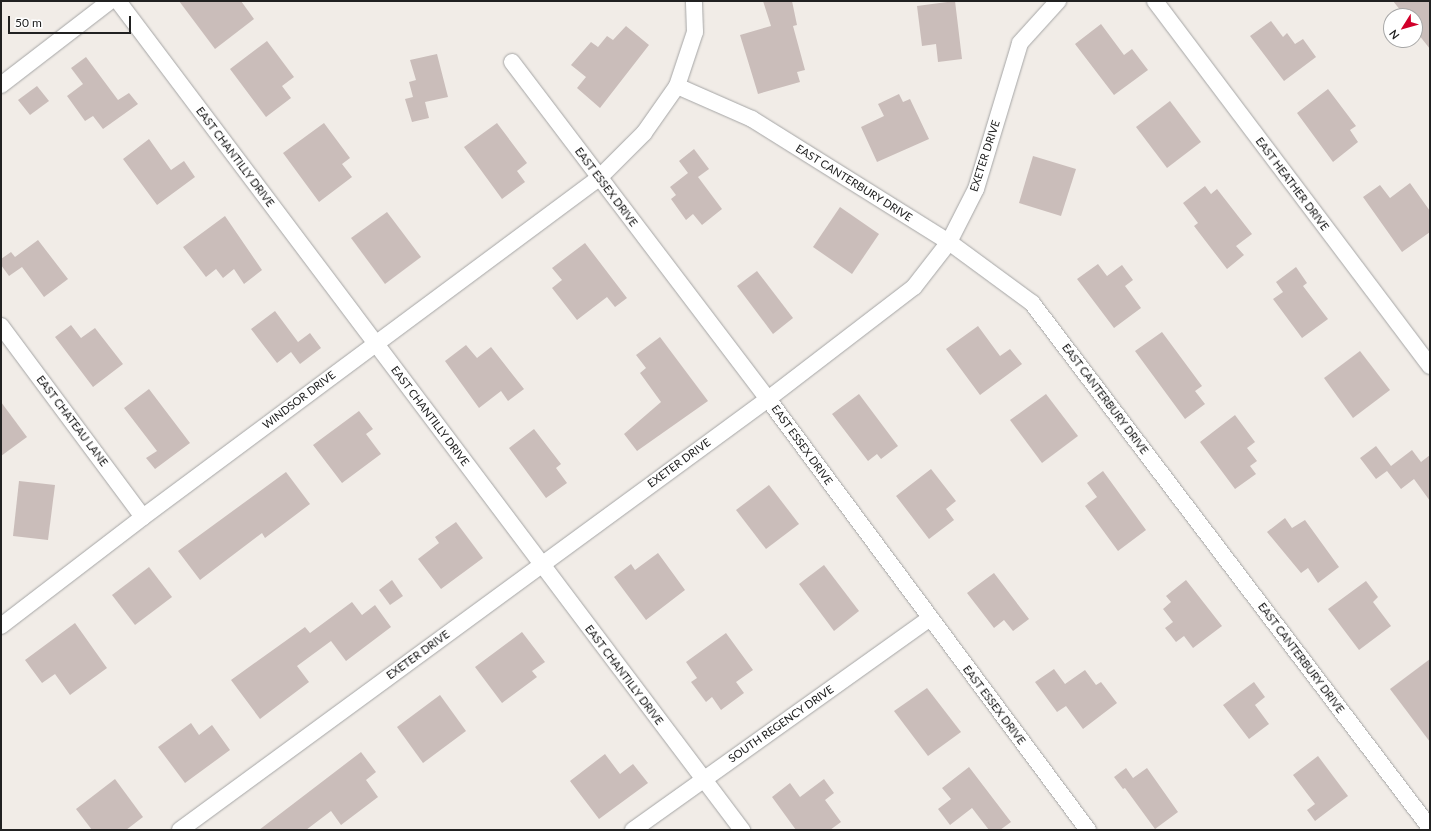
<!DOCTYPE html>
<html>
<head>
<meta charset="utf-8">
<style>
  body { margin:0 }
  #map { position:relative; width:1431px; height:831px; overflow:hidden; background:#f1ece7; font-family:Lato,sans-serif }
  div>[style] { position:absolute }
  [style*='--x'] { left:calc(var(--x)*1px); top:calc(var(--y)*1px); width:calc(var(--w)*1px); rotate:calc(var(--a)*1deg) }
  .building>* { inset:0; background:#cabdba }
  .roads { filter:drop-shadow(0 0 1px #a5a5a5) drop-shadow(0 0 1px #a5a5a5) }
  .street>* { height:16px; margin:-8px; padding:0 8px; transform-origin:8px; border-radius:8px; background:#fff }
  span { translate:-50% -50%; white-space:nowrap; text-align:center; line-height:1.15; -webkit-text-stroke:3px #fff; paint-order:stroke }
  .street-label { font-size:11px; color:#212121 }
  .frame { position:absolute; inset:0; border:2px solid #212121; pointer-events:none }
  .north { position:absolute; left:1383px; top:8px; width:40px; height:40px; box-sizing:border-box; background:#fff; border:1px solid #a6a6a6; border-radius:50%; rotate:233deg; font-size:11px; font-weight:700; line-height:16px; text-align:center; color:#212121 }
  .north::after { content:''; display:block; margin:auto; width:14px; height:18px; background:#d1002a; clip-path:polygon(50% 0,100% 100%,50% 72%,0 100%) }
  .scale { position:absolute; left:8px; top:16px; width:123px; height:18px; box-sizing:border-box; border:2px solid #212121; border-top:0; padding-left:5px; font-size:12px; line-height:14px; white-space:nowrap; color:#212121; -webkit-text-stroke:3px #fff; paint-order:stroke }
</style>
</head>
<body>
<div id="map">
  <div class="building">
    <i style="clip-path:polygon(179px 1px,241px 1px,254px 19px,215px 49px)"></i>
    <i style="clip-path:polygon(763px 1px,792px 1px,797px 25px,793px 26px,805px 70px,797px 72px,800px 82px,758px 94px,740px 35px,771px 26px)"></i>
    <i style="clip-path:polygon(955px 1px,962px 59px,938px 62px,936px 44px,922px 46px,917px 6px)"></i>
    <i style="clip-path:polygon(1393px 1px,1430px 1px,1430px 49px,1415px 30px,1415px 16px,1405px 16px)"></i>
    <i style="clip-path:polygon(1271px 21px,1283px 37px,1287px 33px,1295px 44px,1303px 39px,1316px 57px,1284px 81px,1250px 36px)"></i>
    <i style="clip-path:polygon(1101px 24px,1124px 55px,1132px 49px,1148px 70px,1114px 95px,1075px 44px)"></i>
    <i style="clip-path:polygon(626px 26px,649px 45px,600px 108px,577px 88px,586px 77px,571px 65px,591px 42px,598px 47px,607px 36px,613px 40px)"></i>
    <i style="clip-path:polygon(267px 41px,294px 77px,282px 86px,291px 98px,266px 117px,230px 69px)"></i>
    <i style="clip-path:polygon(437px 54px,448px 97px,425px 102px,429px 118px,412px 122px,405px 99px,413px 97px,409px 82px,416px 80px,410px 60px)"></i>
    <i style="clip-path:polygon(86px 57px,118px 100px,129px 93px,138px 104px,103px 129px,93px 116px,85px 121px,67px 96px,83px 84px,71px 68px)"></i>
    <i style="clip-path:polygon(37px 86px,49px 101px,30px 115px,18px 100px)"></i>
    <i style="clip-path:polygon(1328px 89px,1356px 126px,1350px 130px,1358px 142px,1333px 162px,1297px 113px)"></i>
    <i style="clip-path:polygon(899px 94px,903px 102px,910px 99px,929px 139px,877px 162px,861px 127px,884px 116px,878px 104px)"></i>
    <i style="clip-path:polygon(1170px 101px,1201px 142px,1167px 168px,1136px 127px)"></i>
    <i style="clip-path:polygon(324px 123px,350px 158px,342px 164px,352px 177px,319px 202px,283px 153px)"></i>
    <i style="clip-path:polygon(497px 123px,527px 163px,517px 171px,525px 182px,502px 199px,464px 147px)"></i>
    <i style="clip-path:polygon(149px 139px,171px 170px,184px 161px,195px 177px,157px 205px,123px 159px)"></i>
    <i style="clip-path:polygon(694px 149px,709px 169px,698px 177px,722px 209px,702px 225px,693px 214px,686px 220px,671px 199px,676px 195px,670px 187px,688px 173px,679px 161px)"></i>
    <i style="clip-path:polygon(1033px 156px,1076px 169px,1061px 216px,1019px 203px)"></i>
    <i style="clip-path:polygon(1410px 183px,1430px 211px,1430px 232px,1402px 252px,1363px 197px,1380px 185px,1390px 198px)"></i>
    <i style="clip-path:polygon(1205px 186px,1211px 194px,1217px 189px,1252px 234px,1236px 246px,1244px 255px,1227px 269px,1194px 226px,1198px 223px,1183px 203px)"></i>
    <i style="clip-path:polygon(840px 207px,879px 234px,852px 274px,813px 247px)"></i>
    <i style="clip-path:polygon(387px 212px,421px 257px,385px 284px,351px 238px)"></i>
    <i style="clip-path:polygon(225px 216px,262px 270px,244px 284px,234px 269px,223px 278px,216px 269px,206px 277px,183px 247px)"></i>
    <i style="clip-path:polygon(38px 240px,68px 279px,44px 297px,22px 267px,9px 276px,1px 265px,1px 259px,11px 252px,15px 257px)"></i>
    <i style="clip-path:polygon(585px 243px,627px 298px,615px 307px,607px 297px,577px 320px,552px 288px,562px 280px,552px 268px)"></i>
    <i style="clip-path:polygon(1098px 264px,1107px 276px,1122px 265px,1133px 280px,1125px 286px,1141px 308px,1114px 328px,1077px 279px)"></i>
    <i style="clip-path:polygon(1296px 267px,1307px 283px,1303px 286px,1328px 319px,1302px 338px,1273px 299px,1283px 292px,1276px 282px)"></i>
    <i style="clip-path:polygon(757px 271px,793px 318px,773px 334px,737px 286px)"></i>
    <i style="clip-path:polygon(275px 311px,298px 342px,310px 333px,321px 348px,300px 364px,291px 352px,277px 363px,251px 329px)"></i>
    <i style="clip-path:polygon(71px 325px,81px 338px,95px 328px,123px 364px,93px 387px,55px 337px)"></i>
    <i style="clip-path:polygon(978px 326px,1000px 356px,1010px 349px,1022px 364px,980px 395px,946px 349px)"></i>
    <i style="clip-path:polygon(1162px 332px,1202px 386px,1195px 391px,1205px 404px,1185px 419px,1135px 351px)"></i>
    <i style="clip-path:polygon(660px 337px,708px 401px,637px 451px,624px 434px,661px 402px,640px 373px,646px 368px,636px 355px)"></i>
    <i style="clip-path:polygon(466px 345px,477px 358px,491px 347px,524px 389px,508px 401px,501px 391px,479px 408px,445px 361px)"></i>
    <i style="clip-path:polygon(1360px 351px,1390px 390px,1353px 418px,1324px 378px)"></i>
    <i style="clip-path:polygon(149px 389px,190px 443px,155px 469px,146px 458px,157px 451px,124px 408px)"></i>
    <i style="clip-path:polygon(859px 394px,898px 446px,881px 459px,877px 454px,868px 461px,832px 414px)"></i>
    <i style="clip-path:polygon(1046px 394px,1078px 436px,1042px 463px,1010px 420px)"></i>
    <i style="clip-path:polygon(1px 402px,27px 437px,1px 456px)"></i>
    <i style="clip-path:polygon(359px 411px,373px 429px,366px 434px,381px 454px,342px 483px,313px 445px)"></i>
    <i style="clip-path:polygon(1235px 415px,1255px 442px,1247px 448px,1257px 461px,1250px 466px,1256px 474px,1235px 489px,1200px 442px)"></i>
    <i style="clip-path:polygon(534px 429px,561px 464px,556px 468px,567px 483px,546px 498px,509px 448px)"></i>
    <i style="clip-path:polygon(1376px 446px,1391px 466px,1412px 450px,1421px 462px,1430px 455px,1430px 501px,1414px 479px,1401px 489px,1387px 471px,1376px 479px,1360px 458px)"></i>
    <i style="clip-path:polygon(931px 469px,956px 501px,946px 509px,954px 520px,929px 539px,896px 496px)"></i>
    <i style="clip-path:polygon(1103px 471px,1146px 530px,1118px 551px,1085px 506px,1097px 497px,1087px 483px)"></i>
    <i style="clip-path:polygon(286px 472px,310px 504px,265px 538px,262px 533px,200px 580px,178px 551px)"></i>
    <i style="clip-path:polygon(19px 481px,55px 485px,48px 540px,13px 536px)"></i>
    <i style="clip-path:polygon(769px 485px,799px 524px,766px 549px,736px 510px)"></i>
    <i style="clip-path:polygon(1285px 518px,1292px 528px,1305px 520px,1339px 567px,1318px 583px,1308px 568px,1301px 573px,1267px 532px)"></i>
    <i style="clip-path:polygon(456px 522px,483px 558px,441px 589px,418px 559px,439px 543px,435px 537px)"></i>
    <i style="clip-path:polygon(658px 553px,685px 590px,646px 620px,614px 577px,631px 564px,635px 570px)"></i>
    <i style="clip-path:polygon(824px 565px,859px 611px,834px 631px,799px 584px)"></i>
    <i style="clip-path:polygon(149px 567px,172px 597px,135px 625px,112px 595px)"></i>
    <i style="clip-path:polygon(994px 573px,1029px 619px,1013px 631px,1004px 620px,994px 628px,967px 593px)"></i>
    <i style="clip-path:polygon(392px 580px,403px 596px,390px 605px,379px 590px)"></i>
    <i style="clip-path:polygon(1186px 580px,1222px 626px,1193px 648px,1184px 636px,1176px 642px,1165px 628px,1173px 622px,1163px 609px,1171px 602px,1166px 596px)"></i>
    <i style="clip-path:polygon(1366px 581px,1378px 597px,1373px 602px,1391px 626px,1359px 650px,1328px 609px)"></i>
    <i style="clip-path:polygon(352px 602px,362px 615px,375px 605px,391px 627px,346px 661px,331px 641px,297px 666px,309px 682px,260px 719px,231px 680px,305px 627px,310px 633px)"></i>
    <i style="clip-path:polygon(75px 623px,107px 668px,70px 695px,55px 674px,42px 683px,25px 660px)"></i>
    <i style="clip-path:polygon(522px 632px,545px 662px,532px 671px,537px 677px,502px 703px,475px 667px)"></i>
    <i style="clip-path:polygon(726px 633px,753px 670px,736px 682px,744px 693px,721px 710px,712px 697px,706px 702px,691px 682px,697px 678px,686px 662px)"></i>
    <i style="clip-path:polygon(1430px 659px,1430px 742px,1390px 689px)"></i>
    <i style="clip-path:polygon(1054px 669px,1065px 684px,1085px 670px,1096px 685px,1101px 682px,1117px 703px,1083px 729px,1066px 706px,1057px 712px,1035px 682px)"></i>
    <i style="clip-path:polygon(1254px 682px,1265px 697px,1255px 705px,1269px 724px,1249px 739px,1223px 705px)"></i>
    <i style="clip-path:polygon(927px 688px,961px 732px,928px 756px,894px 711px)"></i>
    <i style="clip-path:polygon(440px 695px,466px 731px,423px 763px,397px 727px)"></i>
    <i style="clip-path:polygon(191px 723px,199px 735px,212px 725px,230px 750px,185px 783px,158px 747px)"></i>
    <i style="clip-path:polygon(361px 752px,376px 772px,366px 780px,378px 797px,341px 825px,331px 811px,306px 830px,259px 830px)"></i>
    <i style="clip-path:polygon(605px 754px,620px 774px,633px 764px,648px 783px,599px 819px,570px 781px)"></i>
    <i style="clip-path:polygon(1318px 756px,1348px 796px,1315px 821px,1307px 810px,1315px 804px,1293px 775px)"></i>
    <i style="clip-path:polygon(969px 767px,1011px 822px,1000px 830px,989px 830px,972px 808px,950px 825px,938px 809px,951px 799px,942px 788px)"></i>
    <i style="clip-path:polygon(1126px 768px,1133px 778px,1147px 768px,1178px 812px,1155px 829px,1125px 788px,1123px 789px,1114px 777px)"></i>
    <i style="clip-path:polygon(115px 779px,143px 817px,126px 830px,92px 830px,76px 809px)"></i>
    <i style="clip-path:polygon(824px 779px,834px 793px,825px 800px,841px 822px,830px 830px,796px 830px,772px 797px,790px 783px,800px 797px)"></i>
  </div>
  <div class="roads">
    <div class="street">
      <i style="--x:118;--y:1;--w:1038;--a:53.03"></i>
      <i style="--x:1155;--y:1;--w:457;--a:53"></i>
      <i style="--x:512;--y:62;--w:423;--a:52.8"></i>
      <i style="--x:768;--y:399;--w:537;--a:53.41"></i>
      <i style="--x:1;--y:85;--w:138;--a:-37.6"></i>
      <i style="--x:677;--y:86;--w:82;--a:23.7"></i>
      <i style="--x:752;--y:119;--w:232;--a:32"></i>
      <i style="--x:949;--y:242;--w:103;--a:36.3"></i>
      <i style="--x:1032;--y:303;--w:659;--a:52.83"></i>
      <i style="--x:1;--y:326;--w:238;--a:53.4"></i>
      <i style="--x:1;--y:626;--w:179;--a:-37.5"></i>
      <i style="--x:143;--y:517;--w:568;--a:-36.63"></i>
      <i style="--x:599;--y:178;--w:64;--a:-45"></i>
      <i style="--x:644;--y:133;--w:57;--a:-54.9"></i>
      <i style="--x:677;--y:86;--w:57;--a:-71.6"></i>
      <i style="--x:695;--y:32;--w:31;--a:-92"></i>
      <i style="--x:180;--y:830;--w:729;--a:-36.24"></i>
      <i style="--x:768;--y:399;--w:184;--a:-37.5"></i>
      <i style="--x:914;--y:287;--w:57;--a:-52.1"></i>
      <i style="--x:949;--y:242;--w:59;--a:-63"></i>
      <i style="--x:976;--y:189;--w:152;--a:-73.2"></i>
      <i style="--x:1020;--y:43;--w:57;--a:-47.9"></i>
      <i style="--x:633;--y:830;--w:364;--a:-35.5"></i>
    </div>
  </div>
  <div class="street-label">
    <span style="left:985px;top:156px;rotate:-72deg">EXETER DRIVE</span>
    <span style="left:235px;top:157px;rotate:53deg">EAST CHANTILLY DRIVE</span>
    <span style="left:854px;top:183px;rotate:32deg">EAST CANTERBURY DRIVE</span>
    <span style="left:1292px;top:184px;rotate:53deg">EAST HEATHER DRIVE</span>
    <span style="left:606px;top:187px;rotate:53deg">EAST ESSEX DRIVE</span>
    <span style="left:1105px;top:399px;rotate:53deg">EAST CANTERBURY DRIVE</span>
    <span style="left:299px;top:400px;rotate:-37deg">WINDSOR DRIVE</span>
    <span style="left:430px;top:416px;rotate:53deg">EAST CHANTILLY DRIVE</span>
    <span style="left:72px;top:421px;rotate:53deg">EAST CHATEAU LANE</span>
    <span style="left:802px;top:445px;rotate:54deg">EAST ESSEX DRIVE</span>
    <span style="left:679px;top:463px;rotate:-36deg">EXETER DRIVE</span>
    <span style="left:418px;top:655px;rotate:-36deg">EXETER DRIVE</span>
    <span style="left:1301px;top:658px;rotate:53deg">EAST CANTERBURY DRIVE</span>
    <span style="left:624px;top:675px;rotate:53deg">EAST CHANTILLY DRIVE</span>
    <span style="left:994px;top:705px;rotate:53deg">EAST ESSEX DRIVE</span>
    <span style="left:781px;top:724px;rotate:-35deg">SOUTH REGENCY DRIVE</span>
  </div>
  <div class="frame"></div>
  <div class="north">N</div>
  <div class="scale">50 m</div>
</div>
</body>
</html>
